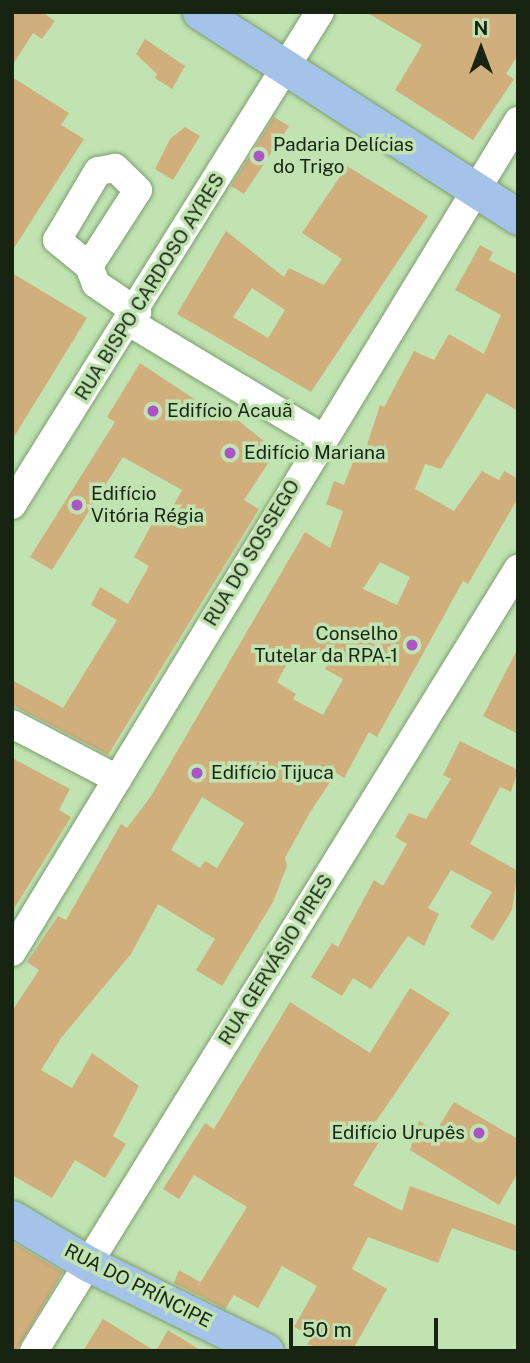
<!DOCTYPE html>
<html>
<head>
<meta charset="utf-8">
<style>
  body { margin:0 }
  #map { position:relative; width:530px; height:1363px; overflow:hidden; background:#c0e3b1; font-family:"Public Sans",sans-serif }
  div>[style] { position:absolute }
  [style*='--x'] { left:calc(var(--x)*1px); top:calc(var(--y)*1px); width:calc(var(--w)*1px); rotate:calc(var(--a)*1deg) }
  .building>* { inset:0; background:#d1af7d }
  .roads { filter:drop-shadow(0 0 2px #7c9d6e) drop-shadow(0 0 2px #7c9d6e) }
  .minor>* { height:28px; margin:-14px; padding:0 14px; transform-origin:14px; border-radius:14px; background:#fff }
  .major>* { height:35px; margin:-17.5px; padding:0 17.5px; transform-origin:17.5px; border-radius:17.5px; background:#a5c2e9 }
  .dots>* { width:19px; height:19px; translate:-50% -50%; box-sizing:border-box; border:4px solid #c0e3b1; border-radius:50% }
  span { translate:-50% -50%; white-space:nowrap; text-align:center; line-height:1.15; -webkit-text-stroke:7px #c0e3b1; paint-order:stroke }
  .poi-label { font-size:19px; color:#172412 }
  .left { translate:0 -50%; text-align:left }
  .right { translate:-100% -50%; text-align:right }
  .street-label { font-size:19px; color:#172412 }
  .frame { position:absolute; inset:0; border:14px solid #172412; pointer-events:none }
  .north { position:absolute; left:446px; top:14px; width:70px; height:70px; -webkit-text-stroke:5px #c0e3b1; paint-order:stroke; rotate:0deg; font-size:19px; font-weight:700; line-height:28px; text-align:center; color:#172412 }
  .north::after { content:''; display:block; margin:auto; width:24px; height:32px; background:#172412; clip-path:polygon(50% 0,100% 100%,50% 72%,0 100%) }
  .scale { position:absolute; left:289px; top:1318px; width:149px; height:32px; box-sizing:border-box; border:4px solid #172412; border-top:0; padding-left:9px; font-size:21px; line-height:24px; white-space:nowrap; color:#172412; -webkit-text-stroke:5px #c0e3b1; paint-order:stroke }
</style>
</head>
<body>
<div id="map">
  <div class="building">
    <i style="clip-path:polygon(12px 12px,42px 12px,55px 21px,42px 39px,33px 33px,12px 66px)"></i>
    <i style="clip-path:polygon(366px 12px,518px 12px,518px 55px,506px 74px,514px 79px,473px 140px,395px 90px,422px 45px)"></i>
    <i style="clip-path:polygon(145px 39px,185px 66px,172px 89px,155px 78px,157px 74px,136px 54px)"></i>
    <i style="clip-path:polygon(12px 77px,69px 113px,61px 125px,84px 139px,12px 251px)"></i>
    <i style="clip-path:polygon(274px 117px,289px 126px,244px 194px,231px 186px)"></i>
    <i style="clip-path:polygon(185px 127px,200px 136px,173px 180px,155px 169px,170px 139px)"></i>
    <i style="clip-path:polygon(evenodd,347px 166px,428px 216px,311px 392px,177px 314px,226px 231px,284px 277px,289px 268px,324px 285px,342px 259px,302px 233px,347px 166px,252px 288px,285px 310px,268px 338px,233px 317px,252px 288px)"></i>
    <i style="clip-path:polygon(evenodd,480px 245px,493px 252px,489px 260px,518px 275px,518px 411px,487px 393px,441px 469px,425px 464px,415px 489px,454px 511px,482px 471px,499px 480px,504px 471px,518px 479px,518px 498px,468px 584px,463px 581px,377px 737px,369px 732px,344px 778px,336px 773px,309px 814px,285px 858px,287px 866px,273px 902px,222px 986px,196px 970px,215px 939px,158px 904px,131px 954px,61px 1038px,41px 1070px,72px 1088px,92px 1053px,139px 1086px,113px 1136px,126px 1144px,105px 1178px,75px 1160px,52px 1198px,12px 1175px,12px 1011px,39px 970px,27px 962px,58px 916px,66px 920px,121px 824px,127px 828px,151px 796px,305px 532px,330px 548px,343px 511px,326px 504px,334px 481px,344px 485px,355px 457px,365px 451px,380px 405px,384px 407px,414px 351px,434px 360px,449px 334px,484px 354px,501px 315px,455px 290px,480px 245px,380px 562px,410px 577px,397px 605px,363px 589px,380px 562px,480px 245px,296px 648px,328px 664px,325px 669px,343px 679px,323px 715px,293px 699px,296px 694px,277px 682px,296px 648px,480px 245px,202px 797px,244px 823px,217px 868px,205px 861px,200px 868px,171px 850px,202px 797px)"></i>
    <i style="clip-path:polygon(12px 273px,87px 318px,12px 440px)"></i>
    <i style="clip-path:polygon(140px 363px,211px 410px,232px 422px,234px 417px,276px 451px,244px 500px,259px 509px,108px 755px,12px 705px,12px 680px,63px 708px,117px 620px,91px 605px,100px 587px,128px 604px,149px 566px,134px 557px,153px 522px,162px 526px,182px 490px,123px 457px,52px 570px,30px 557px,115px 422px,107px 417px)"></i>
    <i style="clip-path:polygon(518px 648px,518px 734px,483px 716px)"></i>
    <i style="clip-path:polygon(460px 741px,518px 770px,511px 792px,500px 787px,470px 844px,518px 871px,512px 910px,493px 941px,470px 927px,492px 892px,451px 870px,428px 908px,439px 914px,424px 946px,408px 936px,371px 989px,353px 978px,342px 996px,311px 977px,332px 943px,338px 947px,374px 880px,383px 886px,407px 844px,395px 837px,409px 813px,426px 819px,451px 779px,443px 775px)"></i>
    <i style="clip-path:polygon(12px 758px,70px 789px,59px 810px,71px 817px,12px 912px)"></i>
    <i style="clip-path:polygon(410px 988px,450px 1013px,372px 1127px,383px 1135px,353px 1185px,402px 1211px,410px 1186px,518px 1226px,518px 1252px,452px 1228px,438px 1263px,368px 1237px,352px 1269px,387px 1289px,352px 1351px,307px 1345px,312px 1336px,294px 1327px,317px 1286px,282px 1266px,258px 1308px,234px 1295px,225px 1309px,174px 1283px,179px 1270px,200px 1282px,195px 1291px,247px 1207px,194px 1175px,179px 1199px,163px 1189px,205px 1123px,214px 1129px,290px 1002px,370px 1053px)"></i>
    <i style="clip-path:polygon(454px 1102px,518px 1139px,518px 1173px,499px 1205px,410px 1150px,419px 1121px,436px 1131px)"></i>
    <i style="clip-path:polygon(12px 1242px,63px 1272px,16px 1351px,12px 1351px)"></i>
    <i style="clip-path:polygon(103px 1319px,155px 1351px,83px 1351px)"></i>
    <i style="clip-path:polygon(168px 1330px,202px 1351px,156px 1351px)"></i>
  </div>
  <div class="roads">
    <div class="minor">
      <i style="--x:89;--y:266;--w:90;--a:-57.2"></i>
      <i style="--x:138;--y:190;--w:32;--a:-136"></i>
      <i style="--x:115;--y:168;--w:17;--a:170"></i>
      <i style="--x:98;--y:171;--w:80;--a:120.7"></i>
      <i style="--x:57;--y:240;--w:41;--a:39.1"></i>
      <i style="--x:89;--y:266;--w:19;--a:69"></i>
      <i style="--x:96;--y:284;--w:50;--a:34.3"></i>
      <i style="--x:131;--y:323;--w:222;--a:31"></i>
      <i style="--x:12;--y:505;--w:581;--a:-58.01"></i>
      <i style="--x:12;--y:724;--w:119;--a:27.6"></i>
      <i style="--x:12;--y:952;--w:973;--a:-58.66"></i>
      <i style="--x:34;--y:1351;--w:920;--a:-58.25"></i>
    </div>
    <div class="major">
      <i style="--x:200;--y:12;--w:378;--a:32.8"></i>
      <i style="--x:12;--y:1218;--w:90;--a:30.9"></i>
      <i style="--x:89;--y:1264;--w:197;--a:26.2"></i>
    </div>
  </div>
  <div class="dots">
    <i style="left:259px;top:156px;background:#a955c5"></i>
    <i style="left:153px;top:411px;background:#a955c5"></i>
    <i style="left:230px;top:453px;background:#a955c5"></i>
    <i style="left:77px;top:505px;background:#a955c5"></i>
    <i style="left:412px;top:645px;background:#a955c5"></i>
    <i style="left:197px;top:773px;background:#a955c5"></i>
    <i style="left:479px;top:1133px;background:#a955c5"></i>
  </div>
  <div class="poi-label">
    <span class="left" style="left:273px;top:156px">Padaria Delícias<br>do Trigo</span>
    <span class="left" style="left:167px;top:411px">Edifício Acauã</span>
    <span class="left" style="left:244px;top:453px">Edifício Mariana</span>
    <span class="left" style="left:91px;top:505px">Edifício<br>Vitória Régia</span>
    <span class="right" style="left:398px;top:645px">Conselho<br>Tutelar da RPA-1</span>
    <span class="left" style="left:211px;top:773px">Edifício Tijuca</span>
    <span class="right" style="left:465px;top:1133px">Edifício Urupês</span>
  </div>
  <div class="street-label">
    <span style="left:150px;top:287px;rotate:-58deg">RUA BISPO CARDOSO AYRES</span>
    <span style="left:252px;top:553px;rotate:-59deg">RUA DO SOSSEGO</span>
    <span style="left:276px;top:960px;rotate:-58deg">RUA GERVÁSIO PIRES</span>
    <span style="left:138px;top:1286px;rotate:27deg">RUA DO PRÍNCIPE</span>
  </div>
  <div class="frame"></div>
  <div class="north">N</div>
  <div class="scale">50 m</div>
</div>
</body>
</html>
